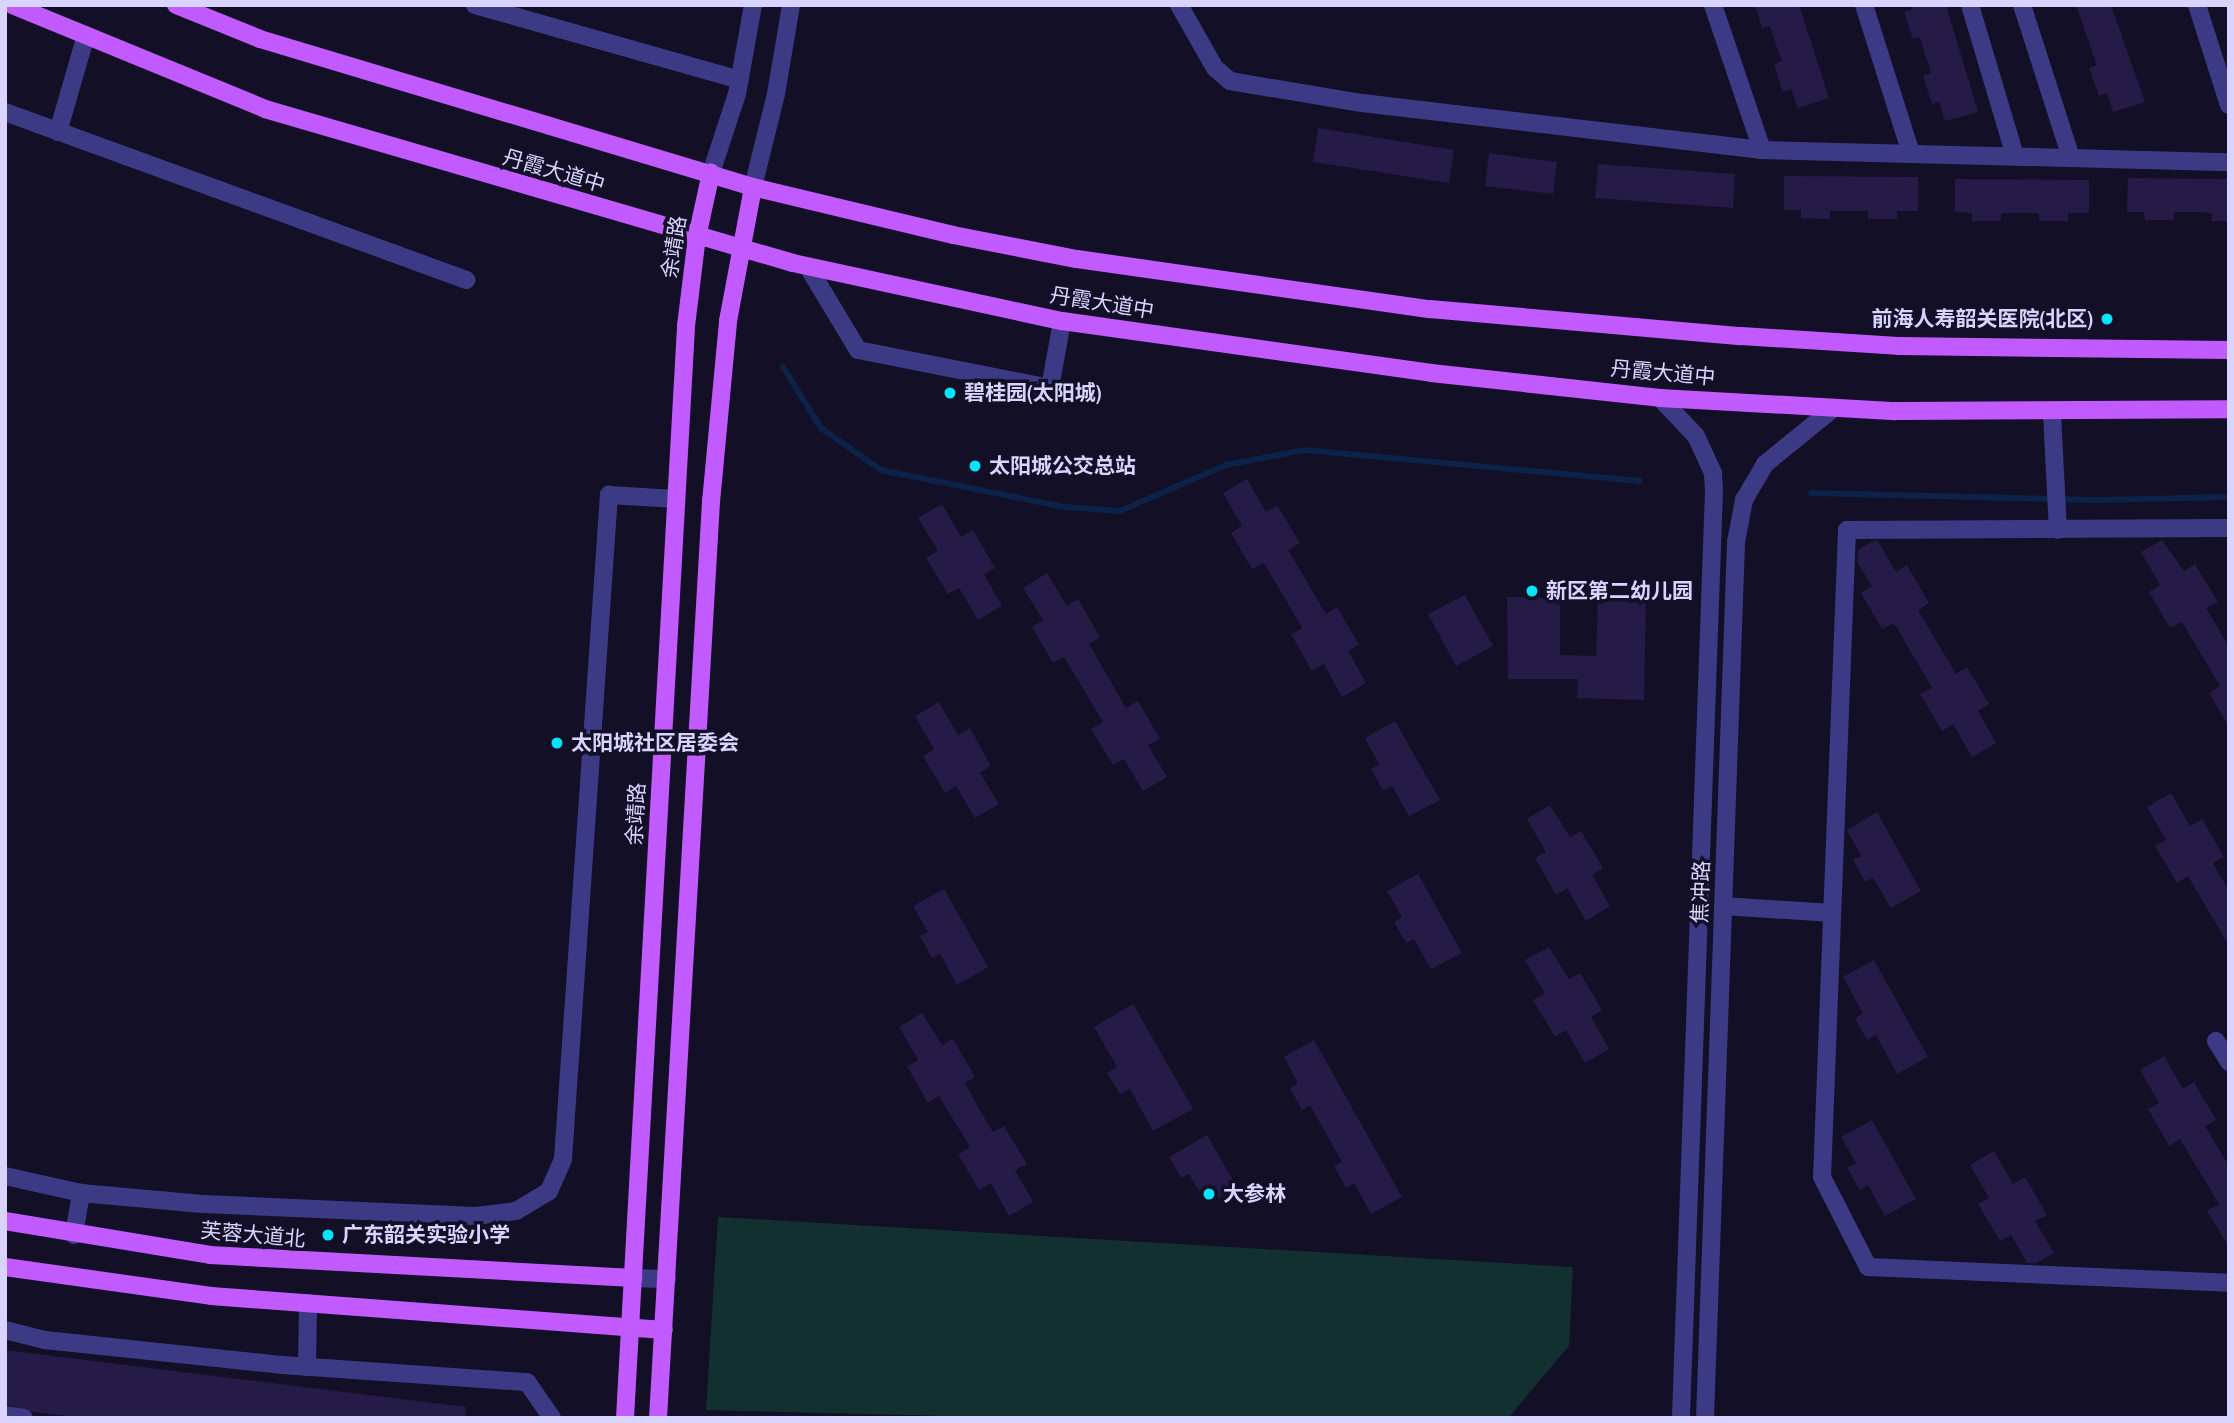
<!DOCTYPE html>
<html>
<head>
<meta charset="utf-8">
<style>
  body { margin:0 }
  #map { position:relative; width:2234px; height:1423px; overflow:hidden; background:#130f26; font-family:"Archivo Narrow","Noto Sans SC",sans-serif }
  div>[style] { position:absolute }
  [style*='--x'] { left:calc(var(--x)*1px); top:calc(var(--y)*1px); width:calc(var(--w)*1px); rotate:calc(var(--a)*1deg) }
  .green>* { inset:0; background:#12302f }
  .stream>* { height:6px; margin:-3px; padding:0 3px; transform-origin:3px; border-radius:3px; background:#0c2248 }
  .building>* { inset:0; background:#241b47 }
  .minor>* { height:18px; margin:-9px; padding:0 9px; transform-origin:9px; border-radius:9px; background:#3d3a85 }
  .major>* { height:18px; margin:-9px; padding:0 9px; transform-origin:9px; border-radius:9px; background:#c25bff }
  .dots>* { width:19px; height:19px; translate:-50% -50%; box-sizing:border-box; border:4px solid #130f26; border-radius:50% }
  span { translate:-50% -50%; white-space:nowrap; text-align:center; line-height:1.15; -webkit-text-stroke:7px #130f26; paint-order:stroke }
  .street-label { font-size:21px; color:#d9d4ff }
  .poi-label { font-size:21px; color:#d9d4ff; font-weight:700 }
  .right { translate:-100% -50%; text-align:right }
  .left { translate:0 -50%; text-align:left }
  .frame { position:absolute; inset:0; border:7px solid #d9d4ff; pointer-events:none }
</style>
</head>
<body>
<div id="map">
  <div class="green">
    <i style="clip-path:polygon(718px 1217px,1573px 1267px,1569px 1346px,1508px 1418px,1028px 1418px,706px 1410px)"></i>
  </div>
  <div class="stream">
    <i style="--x:783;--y:367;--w:72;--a:58.1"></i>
    <i style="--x:821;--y:428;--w:73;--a:35"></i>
    <i style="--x:881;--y:470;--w:188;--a:11.4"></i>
    <i style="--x:1065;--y:507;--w:55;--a:4.2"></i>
    <i style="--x:1120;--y:511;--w:116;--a:-23.5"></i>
    <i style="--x:1226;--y:465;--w:80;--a:-10.8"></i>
    <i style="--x:1305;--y:450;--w:336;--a:5.3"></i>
    <i style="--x:1811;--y:493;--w:286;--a:1.4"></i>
    <i style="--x:2097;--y:500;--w:132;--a:-1.3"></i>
  </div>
  <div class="building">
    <i style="clip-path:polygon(1755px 5px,1799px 5px,1829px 98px,1798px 108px,1791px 89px,1783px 92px,1774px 64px,1782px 61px,1776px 45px,1770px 26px,1762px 28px)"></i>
    <i style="clip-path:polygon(1911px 5px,1946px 5px,1978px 112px,1945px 121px,1939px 102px,1932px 104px,1923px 76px,1931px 73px,1926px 57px,1920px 37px,1913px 39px,1904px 12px,1912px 9px)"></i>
    <i style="clip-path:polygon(2076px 5px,2111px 5px,2145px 102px,2113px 112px,2107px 93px,2099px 96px,2089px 68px,2097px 65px)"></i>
    <i style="clip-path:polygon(1318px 128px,1454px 150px,1449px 183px,1313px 162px)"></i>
    <i style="clip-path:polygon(1489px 153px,1557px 162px,1553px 194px,1485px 186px)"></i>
    <i style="clip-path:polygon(1598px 164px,1735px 174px,1733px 208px,1595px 198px)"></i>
    <i style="clip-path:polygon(1784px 176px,1918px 177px,1918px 211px,1897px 211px,1897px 219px,1868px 219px,1868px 211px,1830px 211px,1830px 219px,1801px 218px,1801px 210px,1784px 210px)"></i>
    <i style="clip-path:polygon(2128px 178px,2229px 179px,2229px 221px,2211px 221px,2212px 213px,2194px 212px,2174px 212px,2174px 220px,2145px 220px,2144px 212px,2127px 212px)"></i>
    <i style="clip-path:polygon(1955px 179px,2089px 180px,2089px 213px,2068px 213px,2068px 221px,2039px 221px,2039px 213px,2001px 213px,2001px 221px,1972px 221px,1972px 213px,1955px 212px)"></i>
    <i style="clip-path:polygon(1247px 479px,1266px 512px,1277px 505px,1300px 543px,1288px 550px,1326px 614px,1337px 607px,1359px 645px,1348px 651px,1366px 683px,1342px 697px,1324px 664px,1312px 671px,1291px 634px,1302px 628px,1264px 563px,1252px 569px,1231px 533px,1242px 526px,1223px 493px)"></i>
    <i style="clip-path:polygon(942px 504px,961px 537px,973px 530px,995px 568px,984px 574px,1002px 606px,978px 620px,959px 588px,948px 594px,926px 558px,938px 551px,918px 518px)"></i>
    <i style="clip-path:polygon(2162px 540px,2184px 571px,2195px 564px,2218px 602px,2206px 608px,2229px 647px,2229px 727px,2209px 693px,2220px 686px,2182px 622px,2170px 628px,2149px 592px,2160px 585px,2141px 552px)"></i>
    <i style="clip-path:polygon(1873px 541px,1878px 541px,1896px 572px,1907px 565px,1929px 603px,1918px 610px,1956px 674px,1967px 667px,1989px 704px,1978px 711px,1996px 743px,1972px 757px,1953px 724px,1942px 731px,1920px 694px,1932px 688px,1894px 623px,1882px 629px,1861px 593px,1872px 586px,1857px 562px,1858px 550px)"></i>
    <i style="clip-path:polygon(1047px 573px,1067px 606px,1078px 599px,1100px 637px,1089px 644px,1126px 708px,1138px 701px,1160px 739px,1148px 745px,1167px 777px,1143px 791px,1124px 759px,1113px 765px,1091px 729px,1103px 722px,1064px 657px,1053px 663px,1032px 627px,1043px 620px,1023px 588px)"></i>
    <i style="clip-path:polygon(1465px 595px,1493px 646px,1456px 666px,1428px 614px)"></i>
    <i style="clip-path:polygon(1507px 597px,1560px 597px,1560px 655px,1596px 656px,1598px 597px,1646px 598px,1644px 700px,1577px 698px,1578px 679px,1508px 679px)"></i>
    <i style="clip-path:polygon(939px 702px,958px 735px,970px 728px,991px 766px,980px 773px,999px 804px,975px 818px,956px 786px,945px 793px,923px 756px,934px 749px,915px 716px)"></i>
    <i style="clip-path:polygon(1395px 721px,1440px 800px,1409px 816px,1392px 786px,1383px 790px,1371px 769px,1379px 764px,1365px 738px)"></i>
    <i style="clip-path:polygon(2171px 793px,2190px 826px,2202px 819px,2224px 857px,2213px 863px,2229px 891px,2229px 946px,2188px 876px,2177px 883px,2155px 846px,2166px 840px,2147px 807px)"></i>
    <i style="clip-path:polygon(1550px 805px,1570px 837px,1581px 831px,1603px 868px,1592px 875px,1610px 906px,1586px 921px,1567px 888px,1556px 895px,1535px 858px,1546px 852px,1527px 819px)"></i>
    <i style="clip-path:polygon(1877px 812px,1921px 891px,1891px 908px,1873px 878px,1865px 882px,1853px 860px,1861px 856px,1847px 830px)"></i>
    <i style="clip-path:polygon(1418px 874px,1462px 953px,1431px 969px,1414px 939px,1406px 943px,1394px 922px,1402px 917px,1387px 891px)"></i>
    <i style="clip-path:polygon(944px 889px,988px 967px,957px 985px,940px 954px,932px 958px,920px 936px,928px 932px,913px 906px)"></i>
    <i style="clip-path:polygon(1549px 947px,1569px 979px,1580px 973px,1602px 1010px,1591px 1017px,1609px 1049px,1585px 1063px,1566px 1030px,1555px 1037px,1533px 1000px,1545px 994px,1525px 960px)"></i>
    <i style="clip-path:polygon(1874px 960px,1928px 1057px,1897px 1074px,1876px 1035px,1867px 1040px,1855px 1018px,1863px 1014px,1843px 977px)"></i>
    <i style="clip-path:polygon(1133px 1004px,1193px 1109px,1153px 1131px,1130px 1089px,1120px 1094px,1107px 1073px,1117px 1067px,1094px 1027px)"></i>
    <i style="clip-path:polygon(922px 1013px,942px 1045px,953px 1039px,975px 1077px,965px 1083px,978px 1107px,993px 1132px,1004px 1126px,1027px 1164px,1015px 1170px,1033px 1202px,1009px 1216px,991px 1183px,979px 1190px,958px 1154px,970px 1147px,939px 1096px,928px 1103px,907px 1066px,918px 1060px,899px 1027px)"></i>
    <i style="clip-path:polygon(1314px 1040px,1402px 1197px,1371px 1214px,1354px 1183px,1346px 1188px,1334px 1166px,1342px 1162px,1310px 1105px,1302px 1110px,1290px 1088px,1298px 1083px,1284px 1057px)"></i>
    <i style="clip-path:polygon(2164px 1056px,2183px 1089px,2194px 1082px,2216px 1120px,2205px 1126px,2229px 1166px,2229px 1247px,2207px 1211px,2219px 1204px,2180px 1139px,2169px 1146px,2148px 1109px,2159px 1103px,2140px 1070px)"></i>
    <i style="clip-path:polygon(1872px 1120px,1916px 1199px,1885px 1216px,1868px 1185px,1860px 1190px,1847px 1168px,1856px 1163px,1841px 1137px)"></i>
    <i style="clip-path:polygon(1207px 1135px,1237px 1187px,1207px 1204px,1189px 1174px,1181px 1178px,1169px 1157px)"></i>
    <i style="clip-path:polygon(1994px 1151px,2013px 1184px,2025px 1177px,2047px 1215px,2035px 1221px,2054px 1253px,2036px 1263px,2027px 1263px,2011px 1235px,2000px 1241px,1978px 1204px,1989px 1198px,1970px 1165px)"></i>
    <i style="clip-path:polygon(5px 1350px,466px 1407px,465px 1418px,85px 1418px,33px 1412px,5px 1404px)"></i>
  </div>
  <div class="minor">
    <i style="--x:475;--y:5;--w:275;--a:15.8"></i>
    <i style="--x:1179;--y:5;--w:73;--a:60.3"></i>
    <i style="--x:1215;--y:68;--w:20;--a:41"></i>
    <i style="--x:1230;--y:81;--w:134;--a:9.5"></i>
    <i style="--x:1362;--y:103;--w:403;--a:6.7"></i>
    <i style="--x:1762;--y:150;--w:467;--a:1.5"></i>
    <i style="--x:1713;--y:5;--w:153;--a:71.3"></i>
    <i style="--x:1864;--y:5;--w:155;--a:72.4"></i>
    <i style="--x:1970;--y:5;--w:158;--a:73.4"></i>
    <i style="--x:2022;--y:5;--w:161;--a:72.2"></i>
    <i style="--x:2197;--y:5;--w:105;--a:72.3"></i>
    <i style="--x:5;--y:112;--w:491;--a:20"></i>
    <i style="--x:58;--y:132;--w:101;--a:-73.9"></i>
    <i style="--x:711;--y:173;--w:83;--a:-71.8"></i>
    <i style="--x:737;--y:94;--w:90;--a:-79.8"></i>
    <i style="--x:753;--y:187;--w:96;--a:-76.1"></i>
    <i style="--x:776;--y:94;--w:90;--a:-80.4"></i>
    <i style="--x:808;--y:267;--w:97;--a:58.9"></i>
    <i style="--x:858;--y:350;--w:196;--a:11.2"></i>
    <i style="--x:1050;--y:388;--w:68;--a:-79.8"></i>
    <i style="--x:1660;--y:398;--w:52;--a:46.5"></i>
    <i style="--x:1696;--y:436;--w:41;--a:65.3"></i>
    <i style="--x:1713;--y:473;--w:17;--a:87"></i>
    <i style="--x:1714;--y:490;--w:929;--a:92.04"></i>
    <i style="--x:2052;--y:413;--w:117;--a:87.1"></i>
    <i style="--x:2229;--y:528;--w:382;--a:179.7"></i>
    <i style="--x:1847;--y:530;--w:647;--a:92.21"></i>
    <i style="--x:1822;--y:1177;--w:101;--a:62.9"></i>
    <i style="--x:1868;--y:1267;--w:361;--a:2.5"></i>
    <i style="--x:1723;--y:906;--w:109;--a:3.7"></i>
    <i style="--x:2216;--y:1041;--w:25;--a:58"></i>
    <i style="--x:5;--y:1176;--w:78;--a:12.6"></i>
    <i style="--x:81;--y:1193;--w:122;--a:5.2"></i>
    <i style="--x:203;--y:1204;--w:273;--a:2.5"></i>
    <i style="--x:476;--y:1216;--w:40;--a:-7.1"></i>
    <i style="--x:516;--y:1211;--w:39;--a:-31"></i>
    <i style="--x:549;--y:1191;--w:35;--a:-66"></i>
    <i style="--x:563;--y:1159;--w:666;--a:-86.04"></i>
    <i style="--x:609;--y:495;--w:67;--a:3.4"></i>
    <i style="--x:74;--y:1235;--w:43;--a:-80.5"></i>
    <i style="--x:633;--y:1278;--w:34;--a:2"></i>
    <i style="--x:5;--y:1330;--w:41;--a:14"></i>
    <i style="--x:45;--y:1340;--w:238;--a:6"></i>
    <i style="--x:282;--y:1365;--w:246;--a:4"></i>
    <i style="--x:527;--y:1382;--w:44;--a:55.2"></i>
    <i style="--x:307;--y:1367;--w:64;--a:-89.1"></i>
    <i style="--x:5;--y:1415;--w:19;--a:9"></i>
    <i style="--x:1705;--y:1418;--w:877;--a:-87.97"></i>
    <i style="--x:1736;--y:542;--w:43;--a:-79.2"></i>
    <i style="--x:1744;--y:500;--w:42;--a:-59.7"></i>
    <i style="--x:1765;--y:464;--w:89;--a:-39.1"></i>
  </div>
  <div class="major">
    <i style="--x:12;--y:5;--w:274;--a:22.3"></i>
    <i style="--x:265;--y:109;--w:550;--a:16.26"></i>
    <i style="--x:793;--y:263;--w:275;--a:12.2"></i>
    <i style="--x:1062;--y:321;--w:373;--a:8"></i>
    <i style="--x:1431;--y:373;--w:230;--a:6.2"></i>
    <i style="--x:1660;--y:398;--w:236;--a:3.2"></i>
    <i style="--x:1896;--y:411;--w:333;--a:-0.3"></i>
    <i style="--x:176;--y:5;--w:91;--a:22"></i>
    <i style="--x:260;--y:39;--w:515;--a:16.71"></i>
    <i style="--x:753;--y:187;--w:206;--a:13.5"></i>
    <i style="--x:953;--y:235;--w:126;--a:11"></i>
    <i style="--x:1077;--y:259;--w:357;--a:8.1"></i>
    <i style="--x:1430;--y:309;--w:312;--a:5"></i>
    <i style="--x:1741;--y:336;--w:157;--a:3.6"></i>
    <i style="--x:1898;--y:346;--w:331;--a:0.7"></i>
    <i style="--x:5;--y:1221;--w:208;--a:9.4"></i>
    <i style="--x:210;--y:1255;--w:424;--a:3.1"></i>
    <i style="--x:5;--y:1267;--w:208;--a:8"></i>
    <i style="--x:211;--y:1296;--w:454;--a:4.3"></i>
    <i style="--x:625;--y:1418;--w:1094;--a:-86.8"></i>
    <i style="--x:686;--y:326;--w:90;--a:-83"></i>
    <i style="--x:697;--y:237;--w:66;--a:-77.7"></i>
    <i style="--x:658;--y:1418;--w:918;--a:-86.69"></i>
    <i style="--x:711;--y:502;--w:182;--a:-84.6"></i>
    <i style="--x:728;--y:321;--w:136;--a:-79.4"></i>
  </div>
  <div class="dots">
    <i style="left:2107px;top:319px;background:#00e5ff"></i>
    <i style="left:950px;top:393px;background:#00e5ff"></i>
    <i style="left:975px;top:466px;background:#00e5ff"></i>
    <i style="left:1532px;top:591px;background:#00e5ff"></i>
    <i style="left:557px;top:743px;background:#00e5ff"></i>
    <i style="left:1209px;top:1194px;background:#00e5ff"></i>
    <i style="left:328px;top:1235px;background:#00e5ff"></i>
  </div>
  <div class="street-label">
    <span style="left:554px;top:171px;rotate:16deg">丹霞大道中</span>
    <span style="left:674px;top:247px;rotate:-81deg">余靖路</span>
    <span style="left:1102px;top:303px;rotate:9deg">丹霞大道中</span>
    <span style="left:1663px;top:373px;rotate:5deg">丹霞大道中</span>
    <span style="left:636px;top:814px;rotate:-87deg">余靖路</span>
    <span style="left:1701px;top:892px;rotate:-88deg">焦冲路</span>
    <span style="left:253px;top:1235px;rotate:5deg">芙蓉大道北</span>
  </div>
  <div class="poi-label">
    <span class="right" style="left:2093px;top:319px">前海人寿韶关医院(北区)</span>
    <span class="left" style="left:964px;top:393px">碧桂园(太阳城)</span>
    <span class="left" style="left:989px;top:466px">太阳城公交总站</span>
    <span class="left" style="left:1546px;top:591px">新区第二幼儿园</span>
    <span class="left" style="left:571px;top:743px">太阳城社区居委会</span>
    <span class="left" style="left:1223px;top:1194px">大参林</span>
    <span class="left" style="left:342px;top:1235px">广东韶关实验小学</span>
  </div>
  <div class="frame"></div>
</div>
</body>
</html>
